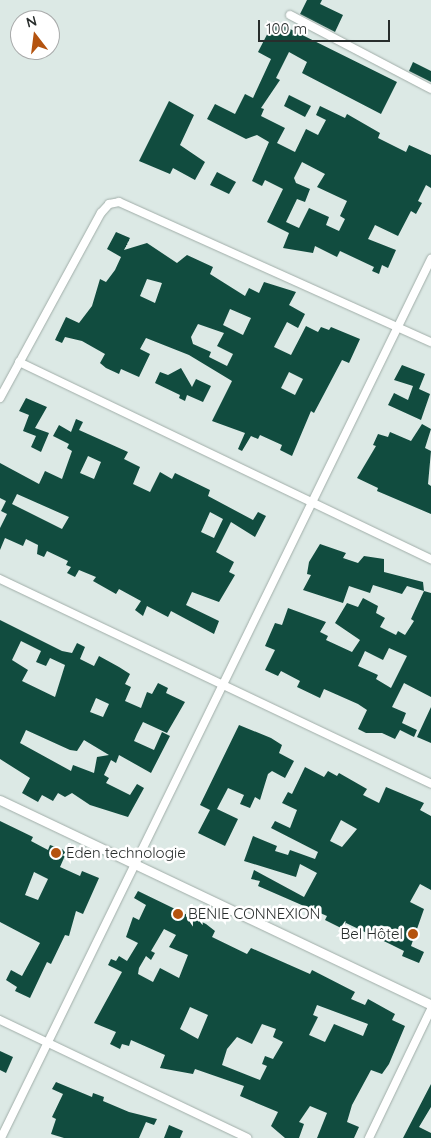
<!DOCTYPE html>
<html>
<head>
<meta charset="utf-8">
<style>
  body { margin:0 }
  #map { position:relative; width:431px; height:1138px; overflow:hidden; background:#dce9e5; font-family:Quicksand,sans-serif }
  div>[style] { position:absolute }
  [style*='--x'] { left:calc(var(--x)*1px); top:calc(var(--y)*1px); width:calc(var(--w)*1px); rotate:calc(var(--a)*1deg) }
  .building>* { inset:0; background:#114c3f }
  .roads { filter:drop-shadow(0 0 1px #a0ada8) drop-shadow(0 0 1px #a0ada8) }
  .minor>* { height:8px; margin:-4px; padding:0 4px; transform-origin:4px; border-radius:4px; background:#fff }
  .tertiary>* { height:9px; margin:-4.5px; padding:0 4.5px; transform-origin:4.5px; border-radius:4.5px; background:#fff }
  .dots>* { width:14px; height:14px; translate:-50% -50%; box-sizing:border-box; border:2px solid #fff; border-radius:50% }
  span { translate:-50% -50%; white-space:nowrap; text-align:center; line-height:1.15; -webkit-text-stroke:5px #fff; paint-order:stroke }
  .poi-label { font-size:15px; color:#282d2c }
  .left { translate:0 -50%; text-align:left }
  .right { translate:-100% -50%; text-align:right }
  .north { position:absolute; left:10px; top:10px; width:50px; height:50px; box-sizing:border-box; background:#fff; border:1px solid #a9abab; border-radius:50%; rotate:345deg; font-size:14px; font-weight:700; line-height:20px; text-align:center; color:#282d2c }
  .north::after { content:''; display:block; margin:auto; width:18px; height:22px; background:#b4530f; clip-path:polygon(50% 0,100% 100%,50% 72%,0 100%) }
  .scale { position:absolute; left:258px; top:20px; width:132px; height:22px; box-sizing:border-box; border:2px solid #282d2c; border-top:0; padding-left:6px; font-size:15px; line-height:18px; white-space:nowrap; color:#282d2c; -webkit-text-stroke:4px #fff; paint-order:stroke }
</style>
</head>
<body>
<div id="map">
  <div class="building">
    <i style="clip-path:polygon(307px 0,322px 0,320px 4px,343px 15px,335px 32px,300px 14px)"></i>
    <i style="clip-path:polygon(evenodd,274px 21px,397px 82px,381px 114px,302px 73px,307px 62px,289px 52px,276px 78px,280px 80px,261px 108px,264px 109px,261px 116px,285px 128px,277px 143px,295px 152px,306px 129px,318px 135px,326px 120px,316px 115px,320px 106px,345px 118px,347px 114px,380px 133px,378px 138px,406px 152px,409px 145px,431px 155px,431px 188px,426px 185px,418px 201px,422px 203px,416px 214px,411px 211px,398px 236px,375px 225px,368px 239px,396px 250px,388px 268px,382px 265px,379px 274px,372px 271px,374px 267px,340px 251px,337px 257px,315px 246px,313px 253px,283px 248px,289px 233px,267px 222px,283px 189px,265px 180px,262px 186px,252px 181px,269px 142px,257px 135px,246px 139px,207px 119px,215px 104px,235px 114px,245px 94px,253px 98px,271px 59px,258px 52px,274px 21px,302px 162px,325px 174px,317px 187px,347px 201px,340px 216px,345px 219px,339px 231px,326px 225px,329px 217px,309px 208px,299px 228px,286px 222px,297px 199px,305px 202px,310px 189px,296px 183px,294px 178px,302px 162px)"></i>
    <i style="clip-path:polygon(413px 62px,431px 71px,431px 82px,409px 71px)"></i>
    <i style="clip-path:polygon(289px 95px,311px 106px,305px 117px,284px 106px)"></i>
    <i style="clip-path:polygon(169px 101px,194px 115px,180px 145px,205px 162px,195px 180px,173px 168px,170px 174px,139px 161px)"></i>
    <i style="clip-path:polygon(217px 172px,236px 182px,229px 194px,210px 185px)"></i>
    <i style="clip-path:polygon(evenodd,116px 232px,130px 238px,124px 250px,147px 243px,177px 263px,187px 255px,213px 267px,210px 274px,245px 296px,249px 288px,259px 293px,264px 282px,296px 292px,289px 305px,305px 314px,298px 328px,287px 322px,274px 347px,291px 355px,306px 326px,318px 332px,321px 327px,329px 330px,331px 327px,360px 339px,349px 363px,342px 360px,314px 413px,311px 411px,292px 456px,280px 450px,282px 445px,260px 435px,258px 439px,251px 436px,242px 451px,238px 449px,245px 433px,212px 421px,232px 381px,189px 355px,146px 338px,140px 349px,150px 354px,139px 377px,121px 369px,119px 374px,106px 368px,100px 363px,105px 354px,82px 341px,65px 337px,62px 343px,55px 340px,66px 317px,79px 323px,92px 306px,100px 279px,106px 282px,115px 270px,121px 257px,107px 249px,116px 232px,147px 279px,162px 283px,155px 303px,140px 296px,147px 279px,116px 232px,230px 309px,251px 318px,243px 335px,223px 325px,230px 309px,116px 232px,198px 324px,224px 333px,217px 346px,233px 354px,227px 366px,209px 357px,211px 352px,193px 344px,191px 337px,198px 324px,116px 232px,289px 372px,303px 379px,295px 395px,281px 388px,289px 372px)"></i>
    <i style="clip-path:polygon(402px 365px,425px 374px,419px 389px,430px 394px,421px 420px,388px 405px,394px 393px,408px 400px,413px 386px,394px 380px)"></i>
    <i style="clip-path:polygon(181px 368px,192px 387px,196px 379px,211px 386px,203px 402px,187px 395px,185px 401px,179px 398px,180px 395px,155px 383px,160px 372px,168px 375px)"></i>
    <i style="clip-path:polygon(26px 398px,47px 407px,35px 428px,49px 433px,41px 452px,31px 447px,36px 436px,23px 431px,29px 415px,19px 411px)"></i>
    <i style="clip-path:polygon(evenodd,76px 419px,83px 422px,79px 430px,128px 452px,124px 459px,140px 467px,133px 484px,150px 492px,160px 472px,172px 479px,175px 473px,210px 490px,208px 496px,253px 520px,258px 512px,266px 516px,255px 537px,231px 522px,216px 552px,234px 562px,229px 572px,235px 575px,219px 602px,192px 592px,186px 605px,219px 621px,214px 634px,171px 611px,168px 617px,147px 606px,143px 616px,135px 610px,141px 601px,119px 589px,116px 594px,93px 581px,96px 577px,79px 570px,75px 577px,67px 573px,71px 567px,66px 565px,68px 561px,47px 551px,44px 557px,37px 554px,38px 545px,26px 539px,23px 546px,5px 538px,0 550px,0 528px,7px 514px,1px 511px,6px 501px,0 498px,0 463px,39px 484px,45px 471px,62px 479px,72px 451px,67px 448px,69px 444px,53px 436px,59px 425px,71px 432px,76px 419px,88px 456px,101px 462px,94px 479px,80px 473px,88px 456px,76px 419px,17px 494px,69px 517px,62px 529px,12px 504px,17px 494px,76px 419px,210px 512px,223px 519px,214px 538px,201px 532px,210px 512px)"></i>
    <i style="clip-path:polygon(422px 424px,431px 429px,425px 448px,431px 451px,428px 484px,431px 486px,431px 514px,377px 491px,378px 488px,357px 478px,376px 446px,373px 445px,378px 434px,388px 437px,390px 432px,411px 441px)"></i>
    <i style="clip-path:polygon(evenodd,320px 544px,346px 553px,343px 558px,358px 563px,364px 556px,384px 559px,384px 572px,423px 582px,424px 591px,431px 593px,431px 697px,404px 683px,392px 707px,406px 713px,402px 723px,417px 730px,414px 737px,400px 730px,395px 739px,382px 733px,366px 733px,358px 729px,367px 710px,358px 704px,324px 689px,320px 698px,297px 687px,300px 681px,281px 671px,278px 676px,265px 670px,275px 650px,265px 646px,275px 623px,282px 625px,288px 608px,326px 622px,320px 632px,328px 636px,326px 640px,352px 652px,360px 640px,335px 623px,347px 603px,358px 607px,363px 598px,378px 606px,376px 613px,385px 618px,380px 627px,396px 635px,398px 631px,405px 635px,414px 621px,411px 619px,424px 591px,407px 586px,402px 594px,373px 585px,370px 593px,349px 586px,343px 603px,303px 590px,311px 575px,307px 574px,309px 562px,320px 544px,389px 648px,407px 656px,391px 688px,376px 679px,378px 675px,358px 666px,365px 651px,383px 660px,389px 648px)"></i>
    <i style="clip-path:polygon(evenodd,0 620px,62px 651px,72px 653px,77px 643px,85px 647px,80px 659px,94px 666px,99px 656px,119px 667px,130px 674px,125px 684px,131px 687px,125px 701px,141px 708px,147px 692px,152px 694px,158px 683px,168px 688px,166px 693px,185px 702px,167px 733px,143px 722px,137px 734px,134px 741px,154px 750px,162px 732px,170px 736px,151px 773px,119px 755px,116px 763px,111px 760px,104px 775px,109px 778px,106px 783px,130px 795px,137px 784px,144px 788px,128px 817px,90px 805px,72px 793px,65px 797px,58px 793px,53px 801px,42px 795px,38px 802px,22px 793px,30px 778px,0 759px,0 620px,21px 641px,41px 651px,36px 662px,46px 666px,50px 658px,65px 665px,55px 697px,22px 681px,28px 670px,12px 660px,21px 641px,0 620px,96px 698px,109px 704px,103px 717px,90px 712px,96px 698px,0 620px,26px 730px,70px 750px,77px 751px,84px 740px,109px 755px,97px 757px,94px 773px,73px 765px,71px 771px,20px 743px,26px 730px)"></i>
    <i style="clip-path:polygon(431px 707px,431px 743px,417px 737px)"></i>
    <i style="clip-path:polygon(239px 725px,271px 738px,282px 745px,279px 753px,294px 761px,285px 778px,272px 771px,268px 774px,260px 800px,255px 797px,250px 808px,240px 804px,244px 795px,228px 788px,217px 809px,238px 819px,225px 846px,198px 833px,210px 810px,200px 805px)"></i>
    <i style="clip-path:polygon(evenodd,305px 767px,324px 777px,328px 771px,337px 776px,339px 773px,367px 789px,363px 795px,379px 803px,386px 787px,424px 803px,420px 810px,431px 816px,431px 890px,420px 884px,410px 902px,424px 909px,411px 946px,424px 952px,419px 963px,402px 956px,404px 951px,392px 945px,346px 923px,343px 929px,325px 920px,327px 916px,258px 886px,260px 881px,251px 879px,254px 870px,304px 897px,317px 873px,300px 864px,296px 877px,244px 861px,253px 836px,277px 846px,275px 851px,288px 855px,290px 850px,315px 859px,318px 852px,271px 828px,275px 821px,290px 828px,297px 810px,282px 803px,288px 792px,292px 794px,305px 767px,341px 820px,357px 829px,342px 847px,330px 841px,341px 820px)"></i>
    <i style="clip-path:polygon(evenodd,0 821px,33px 837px,31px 841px,48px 850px,50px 845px,67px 851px,60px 867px,80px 876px,82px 871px,99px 878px,83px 914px,76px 911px,69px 936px,65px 935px,51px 964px,47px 962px,30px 998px,15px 991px,17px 987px,6px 980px,11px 970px,22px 976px,40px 943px,0 922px,0 821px,34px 872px,48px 879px,38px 900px,25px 895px,34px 872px)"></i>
    <i style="clip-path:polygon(evenodd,138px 891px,206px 924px,215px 931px,212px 937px,247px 954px,251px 948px,310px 974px,312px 970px,355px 992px,351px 999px,365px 1005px,368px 999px,395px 1014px,392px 1020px,405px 1026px,389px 1064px,382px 1074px,371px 1070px,352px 1105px,347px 1122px,359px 1127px,354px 1138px,317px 1138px,327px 1113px,310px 1106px,299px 1122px,304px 1124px,299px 1138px,285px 1138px,271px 1126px,278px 1112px,240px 1096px,244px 1086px,195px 1069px,193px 1074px,160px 1068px,165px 1055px,131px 1040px,129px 1046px,122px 1044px,120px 1049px,110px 1044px,116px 1032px,94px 1023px,122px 972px,108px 965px,111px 959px,116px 961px,119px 956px,127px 961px,138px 943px,126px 937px,133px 917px,139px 920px,146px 905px,134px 898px,138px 891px,164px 929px,176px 935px,169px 947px,188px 955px,179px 978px,160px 968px,153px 982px,138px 974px,139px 968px,146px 956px,151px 960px,155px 953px,151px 951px,164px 929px,138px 891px,317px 1005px,368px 1024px,363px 1036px,334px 1024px,325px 1042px,309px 1035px,318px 1017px,313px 1015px,317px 1005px,138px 891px,190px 1007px,208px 1015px,198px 1039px,180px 1029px,190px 1007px,138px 891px,262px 1024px,276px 1029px,273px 1037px,283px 1042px,273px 1059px,265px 1056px,262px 1064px,267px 1066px,260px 1080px,222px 1065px,227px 1049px,237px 1037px,252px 1044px,262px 1024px)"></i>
    <i style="clip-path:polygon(0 1051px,13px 1057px,6px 1073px,0 1070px)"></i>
    <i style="clip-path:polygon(56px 1082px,92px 1097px,93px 1093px,104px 1097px,103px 1101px,129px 1112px,157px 1119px,154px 1125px,146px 1122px,139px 1138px,64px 1138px,51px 1134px,56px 1119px,52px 1117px,63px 1094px,52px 1089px)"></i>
    <i style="clip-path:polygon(431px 1084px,431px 1107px,419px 1127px,431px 1133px,431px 1138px,403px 1138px)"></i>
    <i style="clip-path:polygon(169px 1125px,183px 1131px,180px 1138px,164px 1138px)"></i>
  </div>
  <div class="roads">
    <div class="minor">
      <i style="--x:290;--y:15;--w:159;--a:27.7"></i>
      <i style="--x:19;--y:362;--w:457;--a:25.6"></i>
      <i style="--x:0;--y:398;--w:211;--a:-61.4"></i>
      <i style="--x:101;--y:213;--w:12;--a:-48"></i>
      <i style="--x:109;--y:204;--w:10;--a:-11"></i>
      <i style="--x:119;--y:202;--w:342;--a:24.2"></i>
      <i style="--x:0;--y:579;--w:477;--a:25.4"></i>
      <i style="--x:0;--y:1020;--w:274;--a:25.5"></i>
      <i style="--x:1;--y:1138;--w:979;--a:-63.93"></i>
      <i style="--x:369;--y:1138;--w:143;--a:-64.3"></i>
    </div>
    <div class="tertiary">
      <i style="--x:0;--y:800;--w:477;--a:25.4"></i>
    </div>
  </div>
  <div class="dots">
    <i style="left:56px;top:853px;background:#b4530f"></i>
    <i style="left:178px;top:914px;background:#b4530f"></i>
    <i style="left:413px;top:934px;background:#b4530f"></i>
  </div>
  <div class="poi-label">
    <span class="left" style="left:66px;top:853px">Eden technologie</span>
    <span class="left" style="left:188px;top:914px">BENIE CONNEXION</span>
    <span class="right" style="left:403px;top:934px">Bel Hôtel</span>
  </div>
  <div class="north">N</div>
  <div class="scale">100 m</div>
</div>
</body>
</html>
